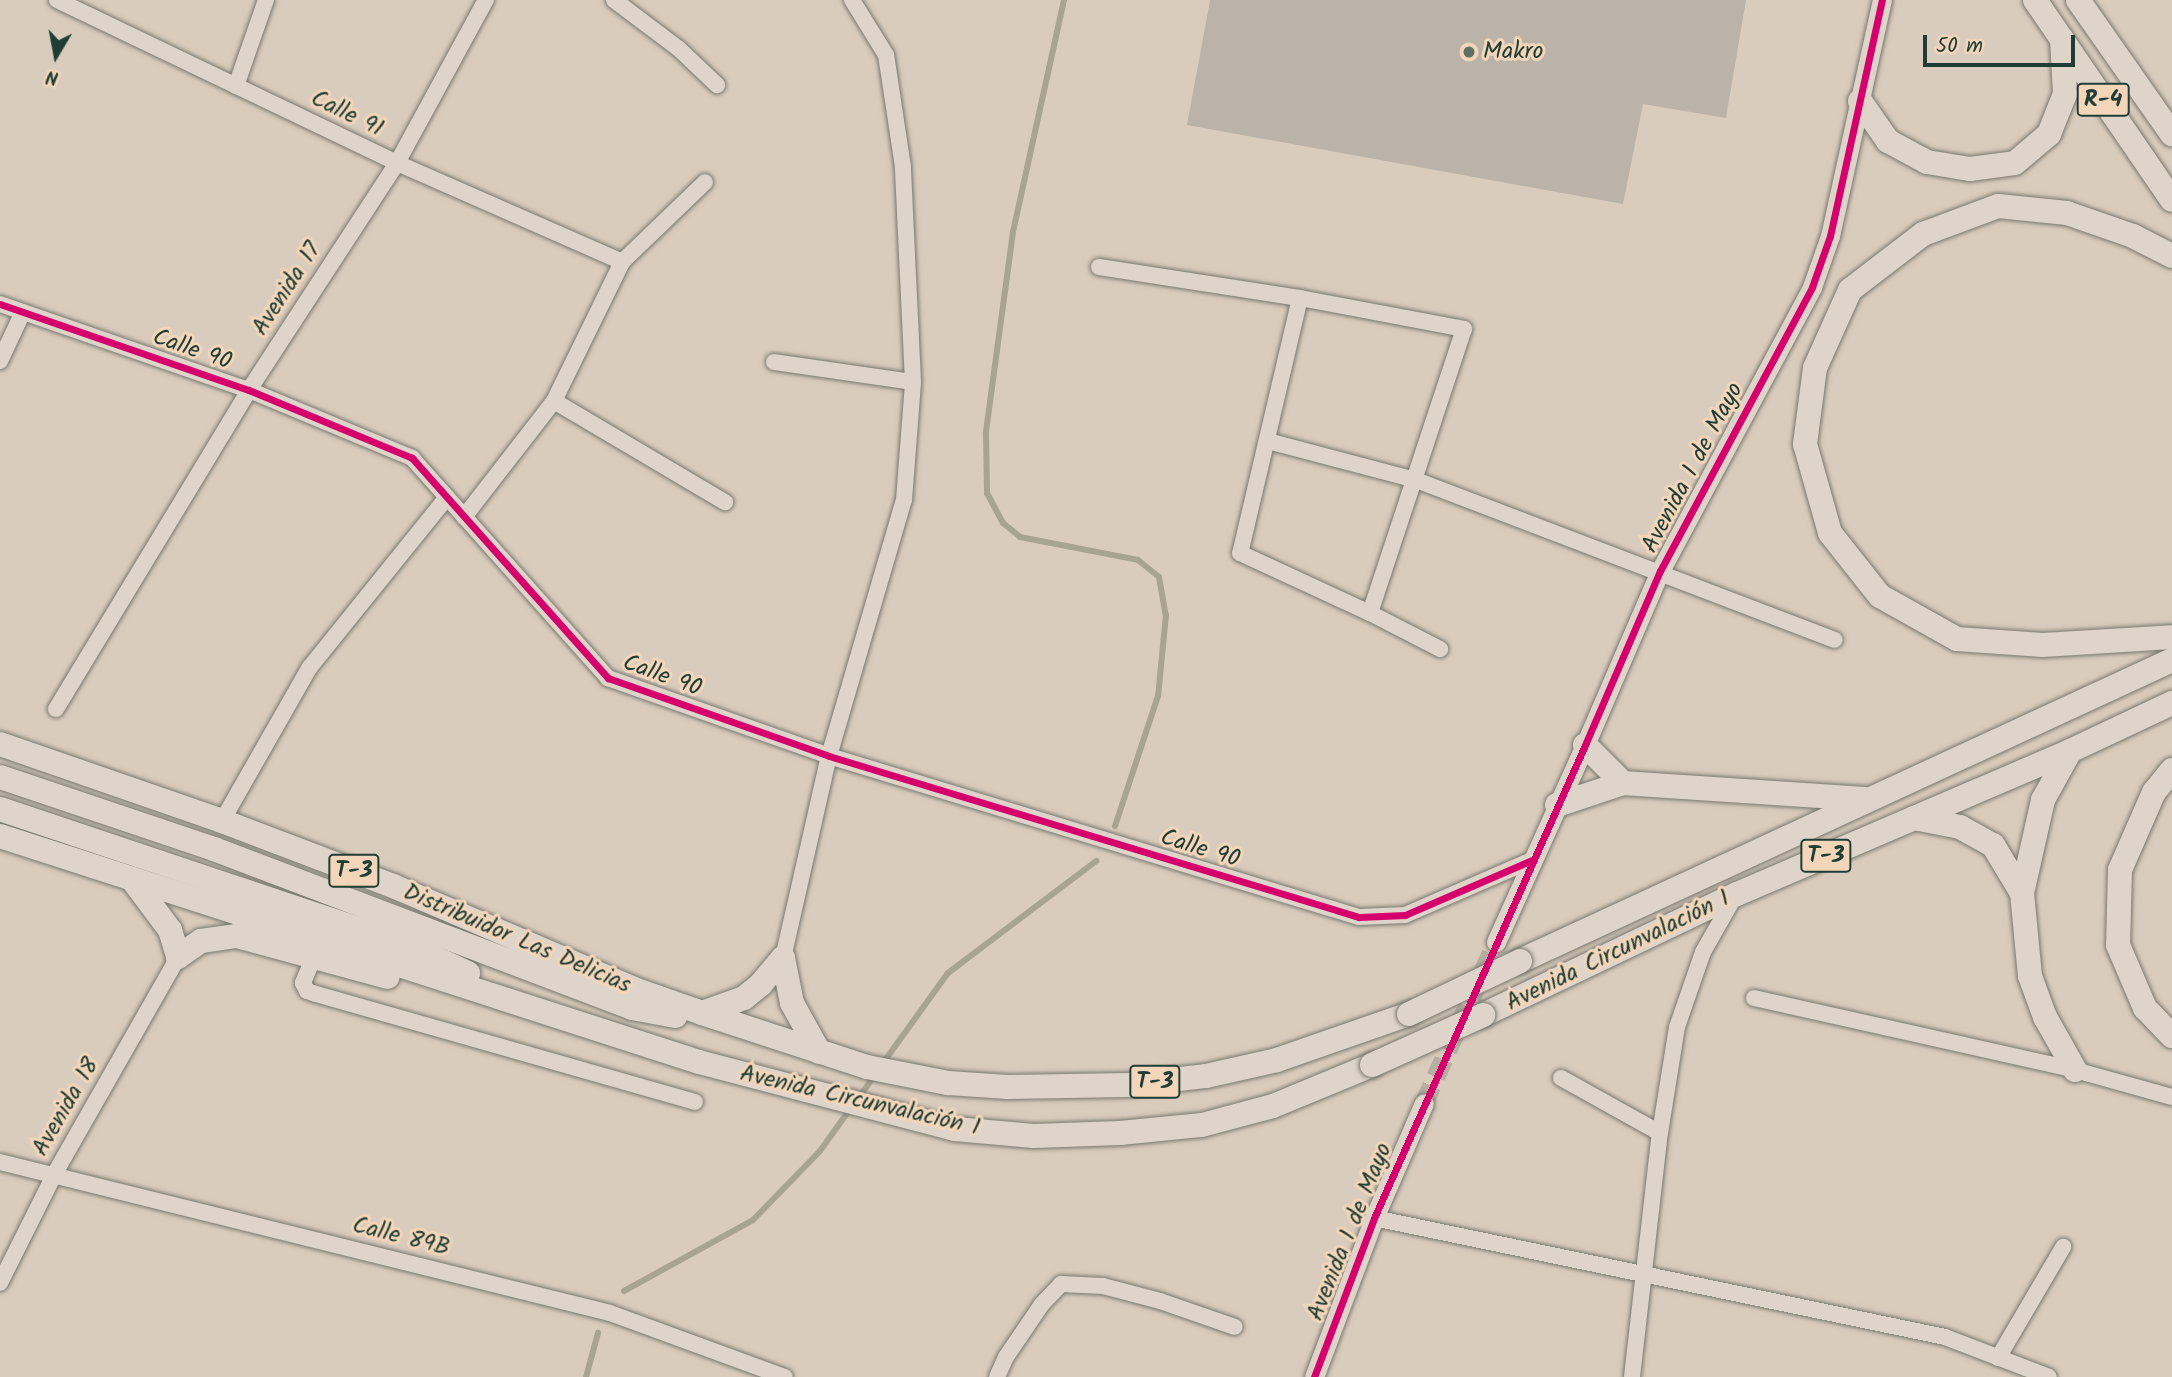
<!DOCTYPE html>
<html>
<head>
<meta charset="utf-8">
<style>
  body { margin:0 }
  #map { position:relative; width:2172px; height:1377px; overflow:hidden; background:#daccbd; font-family:Kalam,sans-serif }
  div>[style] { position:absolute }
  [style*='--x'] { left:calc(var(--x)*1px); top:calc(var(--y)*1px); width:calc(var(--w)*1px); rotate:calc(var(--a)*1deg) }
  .stream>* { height:6px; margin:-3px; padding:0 3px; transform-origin:3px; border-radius:3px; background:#a9a391 }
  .building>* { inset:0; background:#bbb3a8 }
  .tertiary-tunnel>* { height:19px; margin-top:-9.5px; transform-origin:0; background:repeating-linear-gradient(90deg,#b5afa2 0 19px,transparent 0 29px) }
  .roads { filter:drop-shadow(0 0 2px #79786f) drop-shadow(0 0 2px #79786f) }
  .minor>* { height:16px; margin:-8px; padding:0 8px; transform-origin:8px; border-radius:8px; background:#dfd4ca }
  .tertiary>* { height:19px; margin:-9.5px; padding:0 9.5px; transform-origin:9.5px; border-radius:9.5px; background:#dfd4ca }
  .primary>* { height:24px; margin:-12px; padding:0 12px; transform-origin:12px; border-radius:12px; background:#dfd4ca }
  .bridges { filter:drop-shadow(0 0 2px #79786f) drop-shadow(0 0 2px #79786f) }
  .primary-bridge>* { height:24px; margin:-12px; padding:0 12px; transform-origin:12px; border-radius:12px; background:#dfd4ca }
  .cycleway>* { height:7px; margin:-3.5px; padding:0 3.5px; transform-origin:3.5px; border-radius:3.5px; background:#d6006c }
  .dots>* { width:19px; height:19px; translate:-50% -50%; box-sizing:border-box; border:4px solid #f3d5b9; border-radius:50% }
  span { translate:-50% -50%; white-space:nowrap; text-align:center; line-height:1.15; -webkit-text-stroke:6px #f3d5b9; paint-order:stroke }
  .shield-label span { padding:2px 5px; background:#f3d5b9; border:2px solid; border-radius:5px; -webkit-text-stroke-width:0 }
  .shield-label { font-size:23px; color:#1f3d34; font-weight:700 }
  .poi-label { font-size:24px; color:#1f3d34 }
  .left { translate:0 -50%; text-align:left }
  .street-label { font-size:24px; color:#1f3d34 }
  .north { position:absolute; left:21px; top:21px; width:70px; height:70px; -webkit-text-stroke:5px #f3d5b9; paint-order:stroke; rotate:190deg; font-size:19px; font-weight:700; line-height:28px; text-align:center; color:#1f3d34 }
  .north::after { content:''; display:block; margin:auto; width:24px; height:32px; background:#1f3d34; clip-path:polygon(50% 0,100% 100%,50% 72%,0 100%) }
  .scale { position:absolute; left:1923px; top:35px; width:152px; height:32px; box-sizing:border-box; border:4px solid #1f3d34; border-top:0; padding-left:9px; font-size:21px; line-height:24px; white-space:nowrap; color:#1f3d34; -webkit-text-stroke:5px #f3d5b9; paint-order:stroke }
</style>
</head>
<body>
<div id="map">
  <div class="stream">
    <i style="--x:1064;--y:0;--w:238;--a:102.4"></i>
    <i style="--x:1013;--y:232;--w:203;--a:97.7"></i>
    <i style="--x:986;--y:433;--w:60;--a:89"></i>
    <i style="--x:987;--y:493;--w:34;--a:62"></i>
    <i style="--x:1003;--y:523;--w:22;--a:39"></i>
    <i style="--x:1020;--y:537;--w:120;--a:11"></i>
    <i style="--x:1138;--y:560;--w:27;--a:39"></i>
    <i style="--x:1159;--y:577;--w:39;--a:80"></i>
    <i style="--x:1166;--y:615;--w:81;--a:95.6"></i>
    <i style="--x:1158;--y:696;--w:137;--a:108.3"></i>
    <i style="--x:883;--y:1063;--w:111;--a:-54.2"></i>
    <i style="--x:948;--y:973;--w:186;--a:-37.1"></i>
    <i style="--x:859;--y:1097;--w:27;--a:-54"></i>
    <i style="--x:624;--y:1291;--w:147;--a:-28.8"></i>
    <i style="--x:753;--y:1220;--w:96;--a:-45.8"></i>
    <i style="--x:820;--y:1151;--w:52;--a:-54.5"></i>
    <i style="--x:586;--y:1377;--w:46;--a:-74.7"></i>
  </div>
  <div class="building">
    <i style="clip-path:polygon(1210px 0,1746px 0,1726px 118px,1643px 104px,1623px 204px,1187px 125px)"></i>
  </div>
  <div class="tertiary-tunnel">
    <i style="--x:1424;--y:1103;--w:176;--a:-65.9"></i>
  </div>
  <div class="roads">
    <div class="minor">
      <i style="--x:57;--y:0;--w:377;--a:25.6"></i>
      <i style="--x:397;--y:163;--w:246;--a:23.7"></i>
      <i style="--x:614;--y:0;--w:80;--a:36.9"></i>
      <i style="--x:678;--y:48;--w:54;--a:43.5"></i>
      <i style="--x:236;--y:86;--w:91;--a:-70.8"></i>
      <i style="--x:1099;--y:267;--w:203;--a:8.8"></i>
      <i style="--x:0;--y:304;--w:263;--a:19.1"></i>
      <i style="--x:249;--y:390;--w:177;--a:22.6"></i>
      <i style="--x:412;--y:458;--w:295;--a:48.3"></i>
      <i style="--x:608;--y:678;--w:234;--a:19.4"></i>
      <i style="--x:829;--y:756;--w:554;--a:16.9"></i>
      <i style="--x:1359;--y:917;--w:46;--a:-2.5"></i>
      <i style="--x:1405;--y:915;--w:138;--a:-23.4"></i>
      <i style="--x:0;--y:361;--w:54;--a:-64.9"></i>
      <i style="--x:774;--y:362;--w:140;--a:8.2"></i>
      <i style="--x:554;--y:401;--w:199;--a:30.6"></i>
      <i style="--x:1268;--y:441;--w:153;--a:14.8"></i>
      <i style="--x:1416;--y:480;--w:448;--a:20.9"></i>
      <i style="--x:464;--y:517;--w:147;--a:-52.2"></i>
      <i style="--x:554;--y:401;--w:155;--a:-63.9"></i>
      <i style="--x:622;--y:262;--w:115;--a:-43.9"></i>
      <i style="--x:1370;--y:613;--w:299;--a:-71.7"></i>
      <i style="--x:1464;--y:329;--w:167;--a:-169.3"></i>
      <i style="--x:1300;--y:298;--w:262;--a:103.2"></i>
      <i style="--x:1240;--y:553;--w:143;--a:24.8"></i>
      <i style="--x:1370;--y:613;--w:79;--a:27.2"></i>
      <i style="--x:56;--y:709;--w:373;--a:-58.8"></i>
      <i style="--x:249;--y:390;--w:271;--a:-56.9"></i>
      <i style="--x:397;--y:163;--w:186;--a:-61.4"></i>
      <i style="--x:222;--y:821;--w:177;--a:-60.3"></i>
      <i style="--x:310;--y:667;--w:218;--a:-51.1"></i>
      <i style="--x:783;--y:958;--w:207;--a:-77.2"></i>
      <i style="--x:829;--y:756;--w:267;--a:-73.7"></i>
      <i style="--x:904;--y:500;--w:118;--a:-85.6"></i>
      <i style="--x:913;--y:382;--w:215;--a:-92.7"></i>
      <i style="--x:903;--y:167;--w:113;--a:-98.6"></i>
      <i style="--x:886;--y:55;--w:65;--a:-121.7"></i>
      <i style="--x:313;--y:959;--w:26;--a:113"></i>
      <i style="--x:303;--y:983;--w:9;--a:63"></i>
      <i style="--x:307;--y:991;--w:9;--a:18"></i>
      <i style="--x:316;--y:994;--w:394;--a:15.9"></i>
      <i style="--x:1754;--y:998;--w:329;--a:12.6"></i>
      <i style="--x:2075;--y:1070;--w:101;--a:15.6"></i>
      <i style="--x:1561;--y:1078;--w:113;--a:29.1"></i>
      <i style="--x:0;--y:1162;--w:628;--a:13.9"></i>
      <i style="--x:610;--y:1313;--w:186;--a:20.1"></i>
      <i style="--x:1374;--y:1218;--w:583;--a:11.77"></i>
      <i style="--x:1945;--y:1337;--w:111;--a:21"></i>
      <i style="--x:0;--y:1283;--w:123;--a:-63.4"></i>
      <i style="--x:55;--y:1173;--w:249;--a:-60.3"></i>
      <i style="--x:1998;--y:1358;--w:129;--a:-59.6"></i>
      <i style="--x:997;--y:1377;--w:22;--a:-66"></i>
      <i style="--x:1006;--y:1357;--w:64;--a:-55.8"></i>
      <i style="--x:1042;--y:1304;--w:28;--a:-46"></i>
      <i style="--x:1061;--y:1284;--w:42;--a:2.7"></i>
      <i style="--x:1103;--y:1286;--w:59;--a:14.7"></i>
      <i style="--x:1160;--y:1301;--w:79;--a:19.1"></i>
      <i style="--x:1632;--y:1377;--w:246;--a:-83.5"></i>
      <i style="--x:1660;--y:1133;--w:107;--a:-80.9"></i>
      <i style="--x:1677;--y:1027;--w:79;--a:-70.9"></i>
      <i style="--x:1703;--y:952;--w:64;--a:-60.3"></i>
    </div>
    <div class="tertiary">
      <i style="--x:1496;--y:942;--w:216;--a:-65.7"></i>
      <i style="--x:1585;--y:745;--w:189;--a:-66.7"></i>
      <i style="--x:1660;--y:571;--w:322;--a:-61.8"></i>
      <i style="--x:1812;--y:287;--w:54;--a:-70.6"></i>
      <i style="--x:1830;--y:236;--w:242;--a:-77.6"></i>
      <i style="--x:1314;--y:1377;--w:170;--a:-69.3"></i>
      <i style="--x:1374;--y:1218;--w:125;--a:-66.5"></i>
    </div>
    <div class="primary">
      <i style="--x:2035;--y:0;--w:242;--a:55.6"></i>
      <i style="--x:2078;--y:0;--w:164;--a:55"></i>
      <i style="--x:1860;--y:101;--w:49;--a:55"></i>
      <i style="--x:1888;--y:141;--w:44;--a:28.3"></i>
      <i style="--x:1927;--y:162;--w:44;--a:9.2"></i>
      <i style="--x:1970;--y:169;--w:45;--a:-7.6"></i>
      <i style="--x:2015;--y:163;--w:45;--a:-40.5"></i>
      <i style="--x:2049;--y:134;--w:43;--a:-68.2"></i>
      <i style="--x:2065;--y:94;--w:55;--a:-93.1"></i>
      <i style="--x:2172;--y:256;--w:44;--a:-152.9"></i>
      <i style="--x:2133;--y:236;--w:70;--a:-160.8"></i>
      <i style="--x:2067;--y:213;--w:69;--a:-174.2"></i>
      <i style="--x:1998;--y:206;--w:80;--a:159.5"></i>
      <i style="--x:1923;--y:234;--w:92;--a:142.5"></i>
      <i style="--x:1850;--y:290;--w:85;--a:114.2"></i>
      <i style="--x:1815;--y:368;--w:77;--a:97.5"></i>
      <i style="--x:1805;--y:444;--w:92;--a:74.3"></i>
      <i style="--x:1830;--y:533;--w:80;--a:51.6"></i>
      <i style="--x:1880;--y:596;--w:88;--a:29.2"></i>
      <i style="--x:1957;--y:639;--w:86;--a:4"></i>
      <i style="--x:2043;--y:645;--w:129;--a:-3.5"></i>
      <i style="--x:0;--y:744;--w:235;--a:19.1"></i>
      <i style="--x:222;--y:821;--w:183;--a:20.8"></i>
      <i style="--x:393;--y:886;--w:262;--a:23.1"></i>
      <i style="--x:634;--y:989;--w:72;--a:19.4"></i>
      <i style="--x:702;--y:1013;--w:174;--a:18.1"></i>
      <i style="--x:867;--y:1067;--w:83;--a:11.2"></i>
      <i style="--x:948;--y:1083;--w:60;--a:3.8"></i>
      <i style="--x:1008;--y:1087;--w:120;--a:-1"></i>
      <i style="--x:1128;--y:1085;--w:79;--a:-6.6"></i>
      <i style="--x:1206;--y:1076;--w:73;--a:-12.7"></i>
      <i style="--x:1277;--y:1060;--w:140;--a:-19.2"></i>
      <i style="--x:1585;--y:745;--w:54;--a:45"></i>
      <i style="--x:2070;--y:751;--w:56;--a:118.9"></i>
      <i style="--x:2043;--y:800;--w:95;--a:102.7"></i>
      <i style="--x:2022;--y:893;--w:83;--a:84.5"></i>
      <i style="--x:2030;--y:976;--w:44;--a:69.9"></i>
      <i style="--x:2045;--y:1017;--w:61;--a:60.5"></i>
      <i style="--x:2172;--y:770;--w:28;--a:129"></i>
      <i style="--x:2154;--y:792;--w:85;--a:113.6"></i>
      <i style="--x:2120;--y:870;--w:75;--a:91.5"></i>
      <i style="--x:2118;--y:945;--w:69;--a:66.8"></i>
      <i style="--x:2145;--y:1008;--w:39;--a:46"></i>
      <i style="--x:0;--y:777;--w:226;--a:18.6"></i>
      <i style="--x:214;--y:849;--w:447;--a:20.8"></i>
      <i style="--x:632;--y:1008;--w:44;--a:10.5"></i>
      <i style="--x:1557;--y:805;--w:70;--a:-18.4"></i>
      <i style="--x:1623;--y:783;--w:242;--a:3.8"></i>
      <i style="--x:0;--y:809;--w:431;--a:18.5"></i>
      <i style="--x:409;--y:946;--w:65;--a:24.6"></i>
      <i style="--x:1914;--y:818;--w:47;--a:11.1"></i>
      <i style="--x:1960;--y:827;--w:38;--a:29"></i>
      <i style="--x:1993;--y:845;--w:56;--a:58.9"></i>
      <i style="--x:0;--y:836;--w:735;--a:17.92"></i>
      <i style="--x:699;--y:1062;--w:265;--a:14.7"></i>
      <i style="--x:955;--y:1129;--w:79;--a:5.1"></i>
      <i style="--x:1034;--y:1136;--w:86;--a:-2"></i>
      <i style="--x:1120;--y:1133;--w:82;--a:-5.6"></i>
      <i style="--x:1202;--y:1125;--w:73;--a:-15"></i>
      <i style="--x:1273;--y:1106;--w:107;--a:-22.5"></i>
      <i style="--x:132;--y:879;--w:64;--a:53.3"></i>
      <i style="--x:170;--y:930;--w:28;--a:73"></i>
      <i style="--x:178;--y:957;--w:28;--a:-35"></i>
      <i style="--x:201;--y:941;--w:36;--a:-8"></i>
      <i style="--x:237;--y:936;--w:156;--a:15.2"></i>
      <i style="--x:783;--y:958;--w:46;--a:78.7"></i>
      <i style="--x:792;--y:1003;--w:56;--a:61.1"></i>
      <i style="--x:1520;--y:961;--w:718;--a:-24.78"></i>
      <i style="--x:702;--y:1013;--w:45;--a:-19.7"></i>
      <i style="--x:744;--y:998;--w:22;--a:-39"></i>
      <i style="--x:761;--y:984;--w:34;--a:-50"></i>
      <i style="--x:1483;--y:1015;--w:281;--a:-25.5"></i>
      <i style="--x:1737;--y:894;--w:362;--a:-23.2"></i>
      <i style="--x:2070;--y:751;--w:113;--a:-25.2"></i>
    </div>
  </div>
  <div class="bridges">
    <div class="primary-bridge">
      <i style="--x:1409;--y:1014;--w:123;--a:-25.5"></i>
      <i style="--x:1372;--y:1065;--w:122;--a:-24.2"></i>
    </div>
  </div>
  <div class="cycleway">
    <i style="--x:0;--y:304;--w:263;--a:19.1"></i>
    <i style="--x:249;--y:390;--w:177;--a:22.6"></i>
    <i style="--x:412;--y:458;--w:295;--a:48.3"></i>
    <i style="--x:608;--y:678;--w:234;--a:19.4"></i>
    <i style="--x:829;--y:756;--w:554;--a:16.9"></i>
    <i style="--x:1359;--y:917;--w:46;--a:-2.5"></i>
    <i style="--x:1405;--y:915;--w:138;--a:-23.4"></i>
    <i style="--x:1314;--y:1377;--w:170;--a:-69.3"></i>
    <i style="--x:1374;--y:1218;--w:518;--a:-65.96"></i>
    <i style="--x:1585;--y:745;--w:189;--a:-66.7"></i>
    <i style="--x:1660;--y:571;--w:322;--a:-61.8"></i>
    <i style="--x:1812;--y:287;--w:54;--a:-70.6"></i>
    <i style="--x:1830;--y:236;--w:242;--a:-77.6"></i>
  </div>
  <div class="dots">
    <i style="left:1469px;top:52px;background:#606f64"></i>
  </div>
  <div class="shield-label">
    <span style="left:2103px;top:100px">R-4</span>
    <span style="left:1826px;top:856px">T-3</span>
    <span style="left:354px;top:871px">T-3</span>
    <span style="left:1155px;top:1082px">T-3</span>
  </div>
  <div class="poi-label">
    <span class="left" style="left:1483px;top:52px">Makro</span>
  </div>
  <div class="street-label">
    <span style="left:347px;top:114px;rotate:26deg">Calle 91</span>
    <span style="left:287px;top:289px;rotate:-57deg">Avenida 17</span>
    <span style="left:192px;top:350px;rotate:19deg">Calle 90</span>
    <span style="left:1693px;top:468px;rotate:-62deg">Avenida 1 de Mayo</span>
    <span style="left:662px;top:676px;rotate:20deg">Calle 90</span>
    <span style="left:1200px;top:849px;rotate:17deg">Calle 90</span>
    <span style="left:517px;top:939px;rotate:23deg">Distribuidor Las Delicias</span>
    <span style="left:1618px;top:951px;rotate:-26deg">Avenida Circunvalación 1</span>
    <span style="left:860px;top:1101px;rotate:13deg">Avenida Circunvalación 1</span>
    <span style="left:66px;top:1107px;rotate:-60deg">Avenida 18</span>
    <span style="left:1350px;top:1232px;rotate:-68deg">Avenida 1 de Mayo</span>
    <span style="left:401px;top:1237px;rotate:14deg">Calle 89B</span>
  </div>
  <div class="north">N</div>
  <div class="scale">50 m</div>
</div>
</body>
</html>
